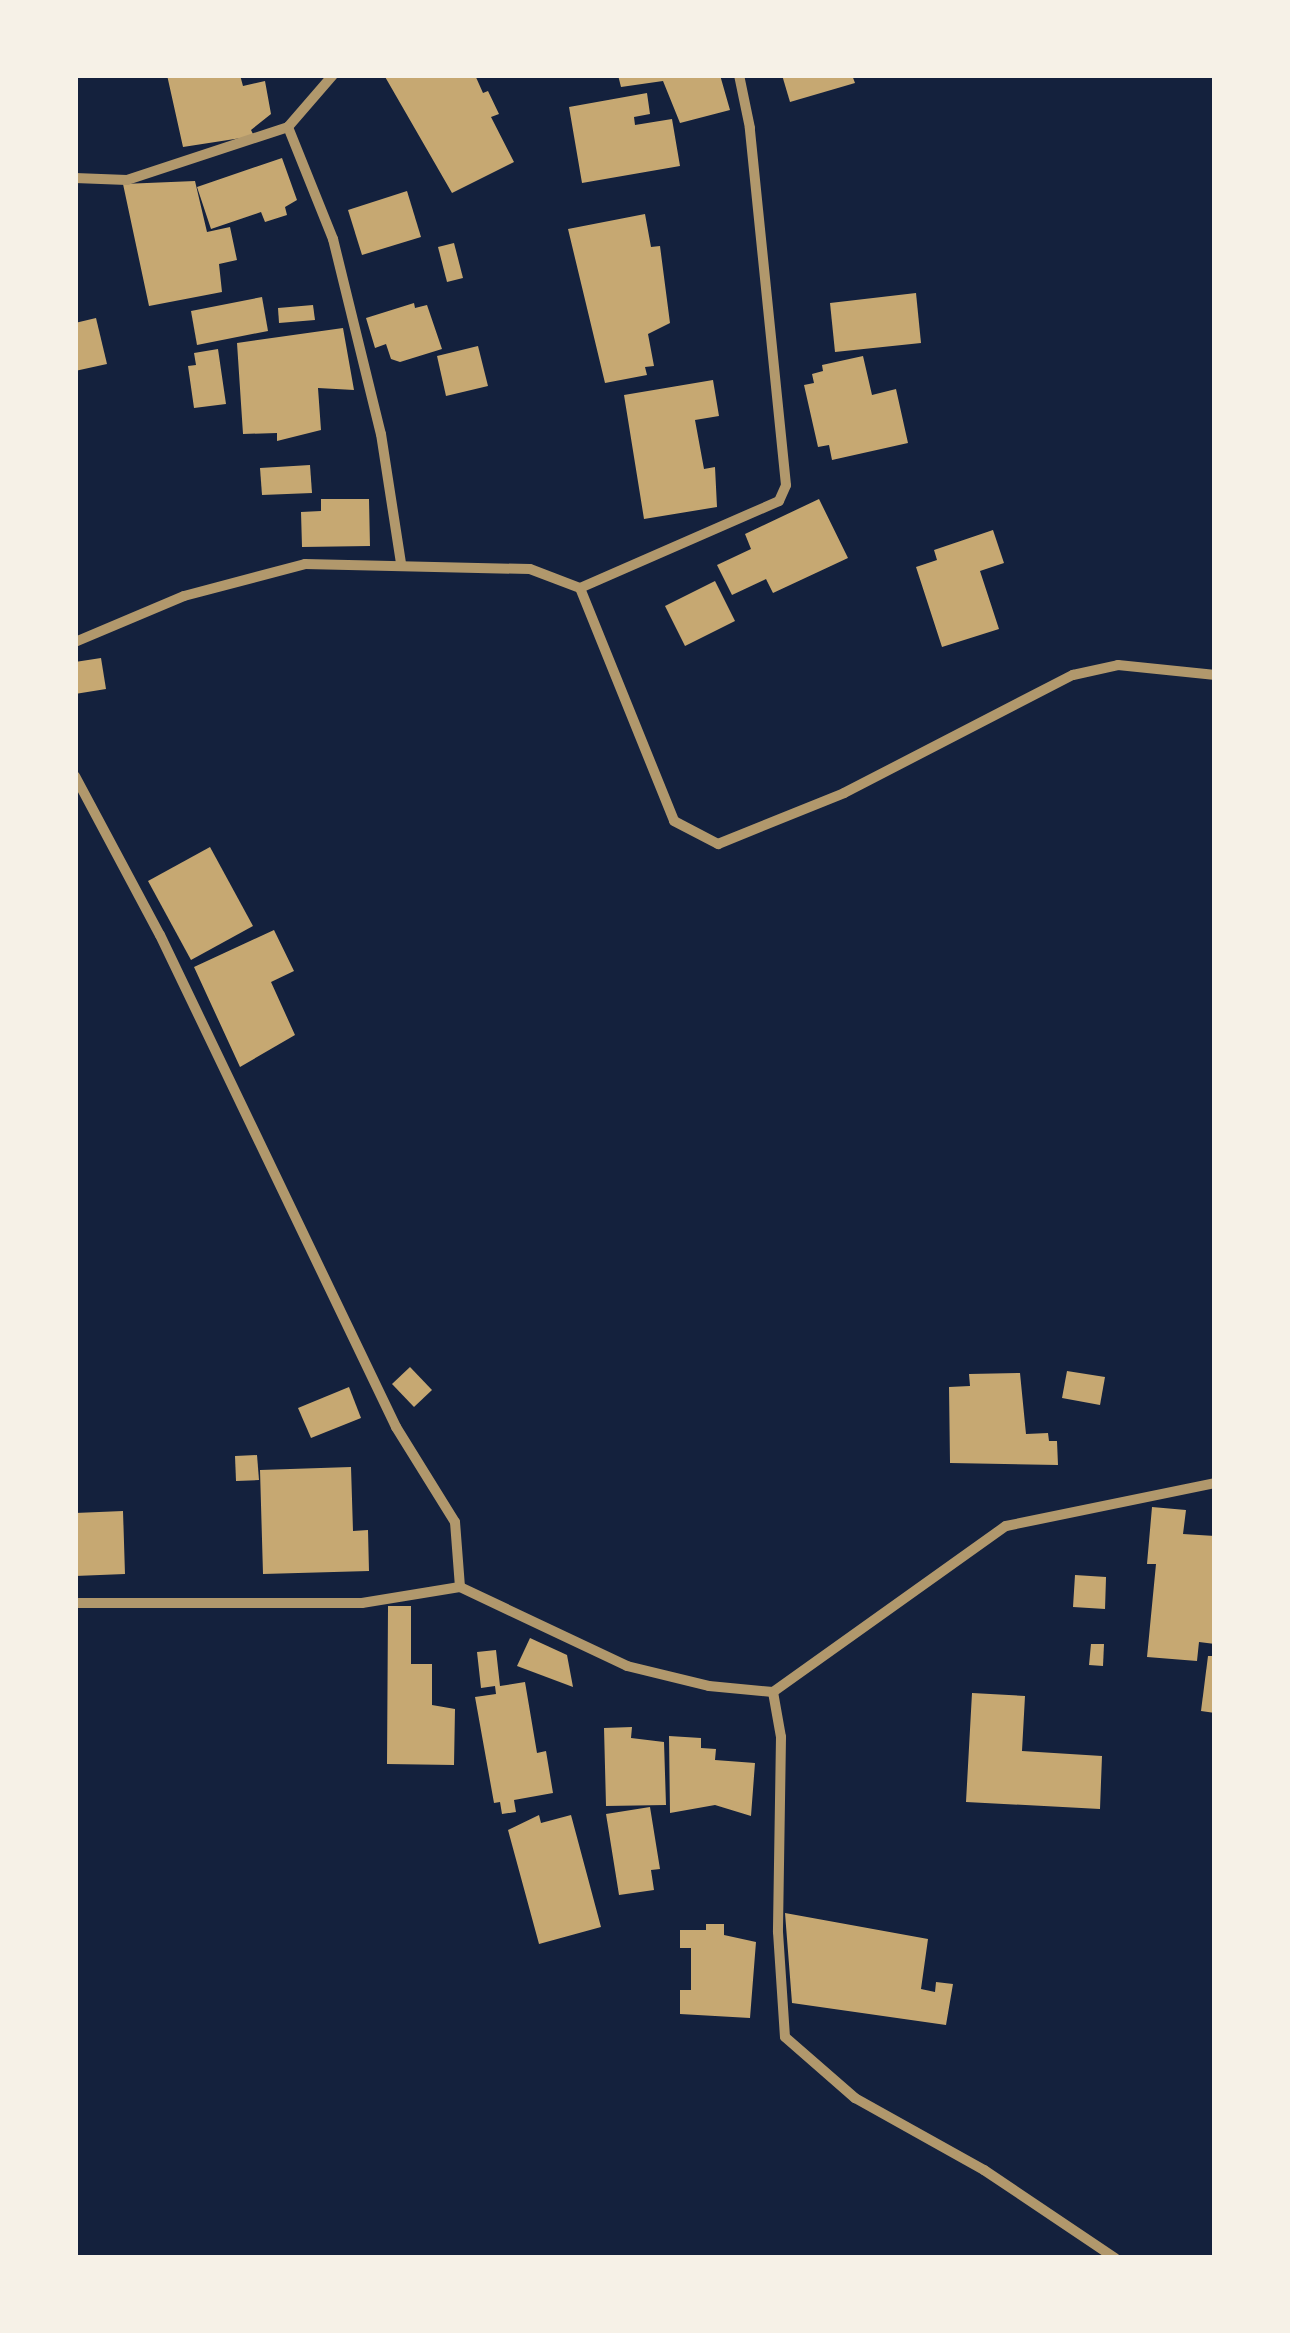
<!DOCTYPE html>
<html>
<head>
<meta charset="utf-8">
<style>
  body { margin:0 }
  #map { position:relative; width:1290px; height:2333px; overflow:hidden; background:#14213d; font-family:Karla,sans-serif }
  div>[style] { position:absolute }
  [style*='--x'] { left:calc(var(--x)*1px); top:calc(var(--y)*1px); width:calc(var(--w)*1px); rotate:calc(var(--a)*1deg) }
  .building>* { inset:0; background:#c6a872 }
  .minor>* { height:10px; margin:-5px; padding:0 5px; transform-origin:5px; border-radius:5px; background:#b1986c }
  span { translate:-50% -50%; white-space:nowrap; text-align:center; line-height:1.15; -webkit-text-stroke:10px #f6f1e7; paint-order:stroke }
  .frame { position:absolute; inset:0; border:78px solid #f6f1e7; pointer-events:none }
</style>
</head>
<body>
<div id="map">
  <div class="building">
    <i style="clip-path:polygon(167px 75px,240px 75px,243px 86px,265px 81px,271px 114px,251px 130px,254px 136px,183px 147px)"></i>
    <i style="clip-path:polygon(384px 75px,475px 75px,483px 93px,488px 91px,499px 114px,491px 117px,514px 162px,452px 193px)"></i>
    <i style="clip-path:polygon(618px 75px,720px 75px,730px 110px,680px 123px,663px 81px,621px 87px)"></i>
    <i style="clip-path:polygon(782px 75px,852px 75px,855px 83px,790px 102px)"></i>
    <i style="clip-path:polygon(647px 93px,650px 114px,634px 117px,635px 125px,672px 119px,680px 166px,582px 183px,569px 107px)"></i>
    <i style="clip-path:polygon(282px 158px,297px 200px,285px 207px,287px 215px,265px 222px,261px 212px,211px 229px,197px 187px)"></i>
    <i style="clip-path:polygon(195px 181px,207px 232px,230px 227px,237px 260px,219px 264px,222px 292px,149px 306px,123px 184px)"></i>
    <i style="clip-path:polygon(407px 191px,421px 237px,362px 255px,348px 210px)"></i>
    <i style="clip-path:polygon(645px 214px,651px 247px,660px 246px,670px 323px,648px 334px,654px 366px,645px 367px,647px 375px,605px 383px,568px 229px)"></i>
    <i style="clip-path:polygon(454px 243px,463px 278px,447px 282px,438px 247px)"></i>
    <i style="clip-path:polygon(916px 293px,921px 343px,835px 352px,830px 303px)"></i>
    <i style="clip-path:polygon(262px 297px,268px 331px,197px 345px,191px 311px)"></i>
    <i style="clip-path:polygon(414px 303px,415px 308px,427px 305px,442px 349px,400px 362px,391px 359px,386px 344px,375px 348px,366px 318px)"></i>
    <i style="clip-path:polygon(313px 305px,315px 320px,279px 323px,278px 308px)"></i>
    <i style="clip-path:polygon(96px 318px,107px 364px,75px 371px,75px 323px)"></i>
    <i style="clip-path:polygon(343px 328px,354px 390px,318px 388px,321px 430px,277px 441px,277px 433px,243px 434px,237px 343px)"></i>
    <i style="clip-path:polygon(478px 346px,488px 386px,446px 396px,437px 356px)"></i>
    <i style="clip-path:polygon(218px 349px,226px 404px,194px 408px,188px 366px,196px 365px,194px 353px)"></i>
    <i style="clip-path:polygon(863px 356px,872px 395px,896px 389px,908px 443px,832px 460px,829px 445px,818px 447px,804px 385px,814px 383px,812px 374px,823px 371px,822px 365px)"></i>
    <i style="clip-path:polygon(713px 380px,719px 416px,695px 420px,704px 469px,715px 467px,717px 507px,644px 519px,624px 395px)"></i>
    <i style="clip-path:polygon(310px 465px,312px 493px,262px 495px,260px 468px)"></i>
    <i style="clip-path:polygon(321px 499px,369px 499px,370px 546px,302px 547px,301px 512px,321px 511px)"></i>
    <i style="clip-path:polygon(819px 499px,848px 558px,773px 593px,766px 579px,732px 595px,717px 565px,751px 549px,745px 534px)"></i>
    <i style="clip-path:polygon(993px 530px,1004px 563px,980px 571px,999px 629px,942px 647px,916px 567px,937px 560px,934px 550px)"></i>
    <i style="clip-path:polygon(715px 581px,735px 621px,685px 646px,665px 606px)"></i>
    <i style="clip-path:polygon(101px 658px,106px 689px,75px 694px,75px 662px)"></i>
    <i style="clip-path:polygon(210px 847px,253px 926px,191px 960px,148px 881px)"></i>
    <i style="clip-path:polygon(274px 930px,294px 971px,271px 982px,295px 1035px,240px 1067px,194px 967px)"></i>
    <i style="clip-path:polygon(410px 1367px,432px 1390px,414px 1407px,392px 1384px)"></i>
    <i style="clip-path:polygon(1067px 1371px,1105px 1377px,1100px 1405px,1062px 1398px)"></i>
    <i style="clip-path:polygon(1020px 1373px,1026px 1434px,1048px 1433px,1049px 1441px,1057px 1441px,1058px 1465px,950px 1463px,949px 1387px,970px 1386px,969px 1374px)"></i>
    <i style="clip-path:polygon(349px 1387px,361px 1418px,311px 1438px,298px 1408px)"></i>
    <i style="clip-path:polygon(257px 1455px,259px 1480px,236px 1481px,235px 1456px)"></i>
    <i style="clip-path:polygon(351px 1467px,353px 1531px,368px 1530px,369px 1571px,263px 1574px,260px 1470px)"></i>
    <i style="clip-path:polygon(1152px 1507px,1186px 1510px,1183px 1534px,1215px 1536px,1215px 1644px,1199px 1642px,1197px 1661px,1147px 1657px,1156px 1564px,1147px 1564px)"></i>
    <i style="clip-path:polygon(123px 1511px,125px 1574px,75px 1576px,75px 1513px)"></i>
    <i style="clip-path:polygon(1075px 1575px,1106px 1577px,1105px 1609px,1073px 1607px)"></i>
    <i style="clip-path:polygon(388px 1606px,411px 1606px,411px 1664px,432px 1664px,432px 1705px,455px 1709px,454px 1765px,387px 1764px)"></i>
    <i style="clip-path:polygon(530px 1638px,567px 1655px,573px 1687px,517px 1666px)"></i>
    <i style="clip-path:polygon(1091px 1644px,1104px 1644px,1103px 1666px,1089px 1665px)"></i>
    <i style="clip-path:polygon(496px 1650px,500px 1686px,525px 1682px,537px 1753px,546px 1751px,553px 1793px,514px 1800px,516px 1812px,502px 1814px,500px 1802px,494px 1803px,475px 1697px,496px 1694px,495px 1686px,481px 1688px,477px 1652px)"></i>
    <i style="clip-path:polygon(1208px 1656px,1215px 1656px,1215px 1713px,1201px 1711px)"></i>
    <i style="clip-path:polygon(972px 1693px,1025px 1696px,1022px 1751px,1102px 1756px,1100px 1809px,966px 1802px)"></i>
    <i style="clip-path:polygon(632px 1727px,631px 1738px,664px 1742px,666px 1805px,606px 1806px,604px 1728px)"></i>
    <i style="clip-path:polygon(669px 1736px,701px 1738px,701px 1748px,716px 1749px,715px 1760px,755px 1763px,751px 1816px,715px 1805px,670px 1813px)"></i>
    <i style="clip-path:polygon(650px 1807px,660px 1869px,651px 1870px,654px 1890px,619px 1895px,606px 1814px)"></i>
    <i style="clip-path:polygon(539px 1815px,541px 1823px,571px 1815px,601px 1927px,539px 1944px,508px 1830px)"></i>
    <i style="clip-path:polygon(785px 1913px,928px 1939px,921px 1989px,935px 1992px,936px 1982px,953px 1984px,946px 2025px,792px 2003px)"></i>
    <i style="clip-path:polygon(706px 1924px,724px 1924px,724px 1935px,756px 1942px,750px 2018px,680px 2014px,680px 1990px,691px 1990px,691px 1948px,680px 1948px,680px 1930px,706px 1930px)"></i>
  </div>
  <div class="minor">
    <i style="--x:288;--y:127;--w:121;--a:68.1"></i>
    <i style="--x:333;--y:239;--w:201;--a:76.2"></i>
    <i style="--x:381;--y:434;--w:131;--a:81.2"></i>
    <i style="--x:75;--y:178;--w:52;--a:2.2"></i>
    <i style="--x:127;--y:180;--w:169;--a:-18.2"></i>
    <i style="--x:288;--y:127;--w:69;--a:-49.1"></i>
    <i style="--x:580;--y:588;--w:251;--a:68"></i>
    <i style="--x:674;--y:821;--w:50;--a:27.6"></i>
    <i style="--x:718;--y:844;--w:136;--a:-22"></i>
    <i style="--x:844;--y:793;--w:258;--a:-27.3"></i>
    <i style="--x:1073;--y:675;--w:46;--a:-12.5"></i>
    <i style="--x:1118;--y:665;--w:98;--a:5.9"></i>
    <i style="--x:75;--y:642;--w:118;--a:-22.9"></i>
    <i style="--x:184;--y:596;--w:125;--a:-14.8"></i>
    <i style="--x:305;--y:564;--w:225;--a:1.3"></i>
    <i style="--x:530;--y:569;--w:53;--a:20.8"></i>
    <i style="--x:580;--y:588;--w:217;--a:-23.6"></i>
    <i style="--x:779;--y:501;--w:17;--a:-66"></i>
    <i style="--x:786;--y:485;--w:359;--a:-95.8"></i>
    <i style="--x:750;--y:128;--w:54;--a:-101.7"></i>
    <i style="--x:75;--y:776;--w:180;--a:61.9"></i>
    <i style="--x:160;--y:935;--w:546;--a:64.37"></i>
    <i style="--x:396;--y:1427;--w:112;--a:58.2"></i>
    <i style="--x:455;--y:1522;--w:65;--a:85.6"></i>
    <i style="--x:75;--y:1603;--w:287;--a:0"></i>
    <i style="--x:362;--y:1603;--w:99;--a:-9.3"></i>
    <i style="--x:460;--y:1587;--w:185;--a:25.3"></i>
    <i style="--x:627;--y:1666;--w:84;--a:13.7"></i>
    <i style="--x:709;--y:1686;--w:64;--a:5.4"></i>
    <i style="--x:773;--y:1692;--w:286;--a:-35.5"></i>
    <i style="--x:1006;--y:1526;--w:213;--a:-11.6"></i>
    <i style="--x:773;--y:1692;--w:46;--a:79.9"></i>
    <i style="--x:781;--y:1737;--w:195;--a:90.9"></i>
    <i style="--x:778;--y:1932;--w:105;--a:86.2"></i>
    <i style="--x:785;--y:2037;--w:93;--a:41.1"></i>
    <i style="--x:855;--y:2098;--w:148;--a:29.2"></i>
    <i style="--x:984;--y:2170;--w:158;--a:33.9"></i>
  </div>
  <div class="frame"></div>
</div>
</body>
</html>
